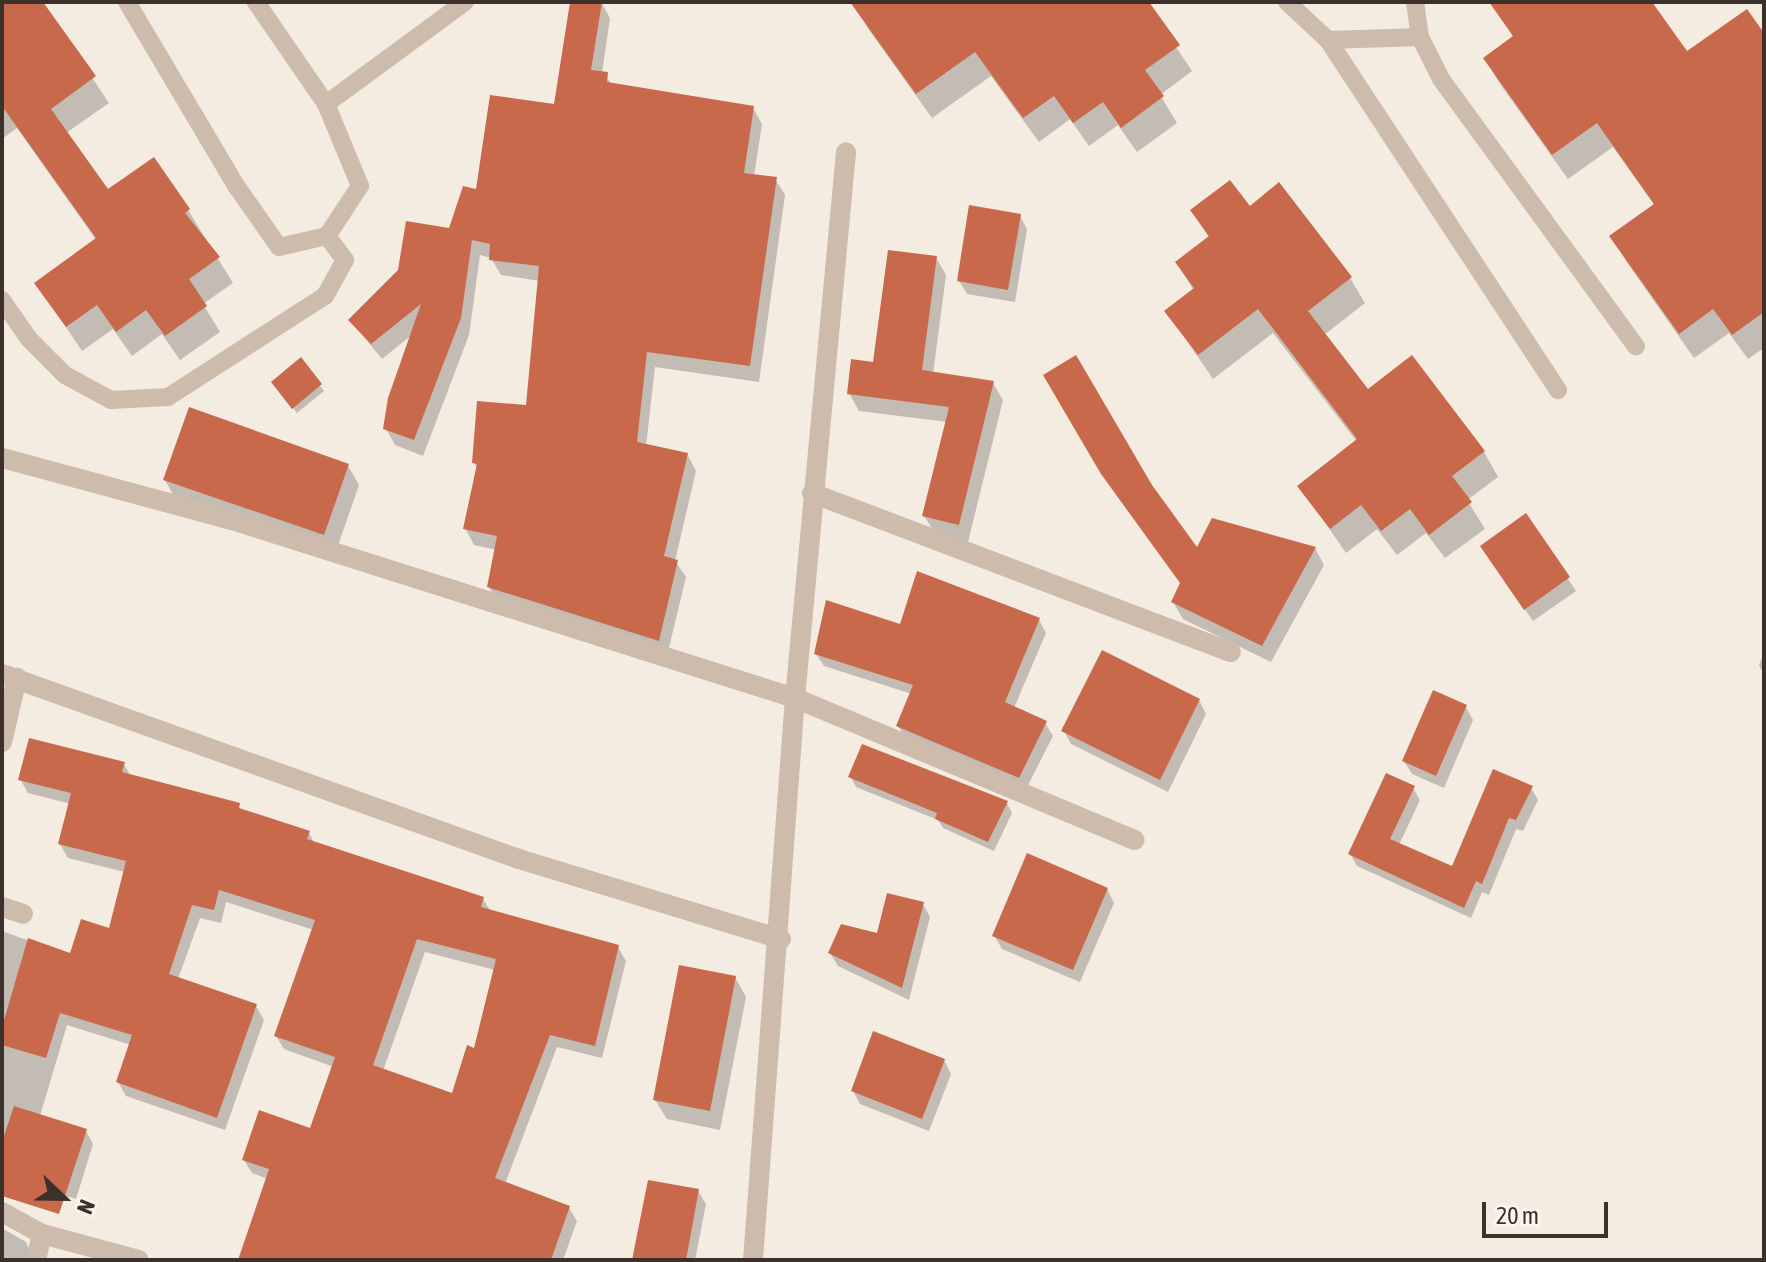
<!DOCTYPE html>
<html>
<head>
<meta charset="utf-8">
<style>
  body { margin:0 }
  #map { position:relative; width:1766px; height:1262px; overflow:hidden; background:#f4ebe1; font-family:"Asap Condensed",sans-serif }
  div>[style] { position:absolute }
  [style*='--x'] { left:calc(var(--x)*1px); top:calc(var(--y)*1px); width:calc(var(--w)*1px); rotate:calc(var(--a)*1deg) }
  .shadow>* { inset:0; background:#0003 }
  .building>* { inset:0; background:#c8694b }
  .service>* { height:18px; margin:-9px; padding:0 9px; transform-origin:9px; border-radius:9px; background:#cdbbac }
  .minor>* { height:20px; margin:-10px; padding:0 10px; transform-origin:10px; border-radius:10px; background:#cdbbac }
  span { translate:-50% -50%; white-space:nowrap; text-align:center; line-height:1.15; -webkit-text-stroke:6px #fbf5ee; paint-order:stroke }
  .frame { position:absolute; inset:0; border:4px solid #3b302b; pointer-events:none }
  .north { position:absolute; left:24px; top:1158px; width:80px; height:80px; -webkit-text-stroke:6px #fbf5ee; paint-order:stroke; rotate:112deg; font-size:22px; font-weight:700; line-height:32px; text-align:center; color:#3b302b }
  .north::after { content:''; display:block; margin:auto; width:28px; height:36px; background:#3b302b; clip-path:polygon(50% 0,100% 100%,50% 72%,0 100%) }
  .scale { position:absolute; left:1482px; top:1202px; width:126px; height:36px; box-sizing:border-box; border:4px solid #3b302b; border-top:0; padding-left:10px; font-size:24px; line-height:28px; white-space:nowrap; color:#3b302b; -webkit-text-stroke:6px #fbf5ee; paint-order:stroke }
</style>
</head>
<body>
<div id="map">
  <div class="shadow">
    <i style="clip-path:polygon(2px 2px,41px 2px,109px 103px,66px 133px,108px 192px,188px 210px,233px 283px,203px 304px,220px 332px,180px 360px,162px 334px,132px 356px,113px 329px,82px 351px,37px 284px,96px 240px,17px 128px,2px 139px)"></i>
    <i style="clip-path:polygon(572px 2px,601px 2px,610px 18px,602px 73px,613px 85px,753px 108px,762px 124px,754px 176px,775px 179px,785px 195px,759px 382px,655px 367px,646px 446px,687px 454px,696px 471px,675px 561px,686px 577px,667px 656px,498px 603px,489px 587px,497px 550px,474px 545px,465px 528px,478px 470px,474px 463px,527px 407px,540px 281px,501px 275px,491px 258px,480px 255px,469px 335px,423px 456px,395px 445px,386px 429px,413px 334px,382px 359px,350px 320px,450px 230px,556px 106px)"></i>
    <i style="clip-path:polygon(860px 2px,1146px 2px,1192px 71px,1160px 95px,1177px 123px,1137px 152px,1118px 125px,1089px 146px,1070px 119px,1039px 142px,991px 76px,932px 118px,869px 30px,855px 5px)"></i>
    <i style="clip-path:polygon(1508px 2px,1650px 2px,1687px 54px,1764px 37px,1764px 348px,1748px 359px,1729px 333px,1694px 358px,1626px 261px,1612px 236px,1655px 206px,1613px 147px,1568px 179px,1500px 84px,1485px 59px,1514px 38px,1497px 10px)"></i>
    <i style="clip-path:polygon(1249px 209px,1350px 278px,1365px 303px,1324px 335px,1368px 392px,1484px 452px,1498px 477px,1467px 500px,1485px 529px,1445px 558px,1426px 533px,1397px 555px,1377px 529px,1346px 553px,1300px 486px,1357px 442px,1273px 333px,1213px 379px,1167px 312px,1194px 291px,1177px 263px,1209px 238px,1192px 211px)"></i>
    <i style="clip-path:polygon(1020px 216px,1027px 229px,1015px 302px,967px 294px,959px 281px)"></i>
    <i style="clip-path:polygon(936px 258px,946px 275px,933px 374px,993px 383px,1003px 400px,968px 542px,935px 533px,924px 516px,948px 422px,859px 411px,849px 393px,875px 365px)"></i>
    <i style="clip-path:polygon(301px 360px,324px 391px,297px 413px,277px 388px)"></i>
    <i style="clip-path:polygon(348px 466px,359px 485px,335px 554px,176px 500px,165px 480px)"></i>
    <i style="clip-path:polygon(1150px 486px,1198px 551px,1315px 548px,1324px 565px,1271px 662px,1183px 619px,1173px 602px,1182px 585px)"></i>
    <i style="clip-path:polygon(1526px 516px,1576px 591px,1533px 621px,1490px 559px)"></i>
    <i style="clip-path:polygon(1039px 620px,1046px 633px,1014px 708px,1045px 723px,1053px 736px,1026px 789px,906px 739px,898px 726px,912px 694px,824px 666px,816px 654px,901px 626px)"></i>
    <i style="clip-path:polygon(1764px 653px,1764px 675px,1759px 665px)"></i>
    <i style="clip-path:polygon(1199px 700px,1206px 714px,1168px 792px,1071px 744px,1064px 731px)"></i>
    <i style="clip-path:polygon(1465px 706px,1473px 720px,1444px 788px,1412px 774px,1404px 761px)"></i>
    <i style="clip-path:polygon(evenodd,123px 763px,131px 776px,238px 805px,242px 812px,309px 833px,315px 844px,483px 899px,491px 912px,618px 947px,626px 961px,602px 1058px,557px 1047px,505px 1184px,569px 1208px,577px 1221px,563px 1260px,240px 1260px,268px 1179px,252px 1173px,244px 1160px,311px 1131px,334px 1067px,284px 1049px,276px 1036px,314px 930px,226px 902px,221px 923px,200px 918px,178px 979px,256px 1006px,264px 1020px,225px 1130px,126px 1096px,118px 1082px,131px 1045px,67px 1025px,40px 1116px,86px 1131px,93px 1144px,76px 1199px,2px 1177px,2px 931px,71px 956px,111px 931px,125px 872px,68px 858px,60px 844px,71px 804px,28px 793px,20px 779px,123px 763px,425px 952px,495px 970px,475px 1050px,453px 1095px,383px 1071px,425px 952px)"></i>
    <i style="clip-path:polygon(851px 777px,1007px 803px,1012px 813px,994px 851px,943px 828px,938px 820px,856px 787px)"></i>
    <i style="clip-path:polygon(1413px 788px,1420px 800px,1399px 845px,1453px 869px,1531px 788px,1538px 800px,1523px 831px,1516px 829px,1489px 895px,1482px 892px,1471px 918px,1357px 866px,1350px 854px)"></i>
    <i style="clip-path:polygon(1107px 889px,1114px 903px,1080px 982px,1002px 949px,994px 935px)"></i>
    <i style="clip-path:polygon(923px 904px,930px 917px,909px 1000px,838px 966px,830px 953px,878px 936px)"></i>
    <i style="clip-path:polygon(735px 977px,746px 997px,720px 1130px,667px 1119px,655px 1100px)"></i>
    <i style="clip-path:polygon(944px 1060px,951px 1074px,929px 1131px,860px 1104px,853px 1091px)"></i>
    <i style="clip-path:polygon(698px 1191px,706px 1204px,695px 1260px,634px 1260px)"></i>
    <i style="clip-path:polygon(2px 1228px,26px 1242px,33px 1260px,2px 1260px)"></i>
  </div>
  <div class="building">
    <i style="clip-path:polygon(2px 2px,43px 2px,96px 76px,51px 109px,108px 189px,154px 157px,190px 209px,185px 213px,220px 257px,189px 279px,207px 306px,165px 336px,146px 310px,116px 332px,97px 305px,66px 327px,34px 283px,96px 238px,2px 106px)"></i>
    <i style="clip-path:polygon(570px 2px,602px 2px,591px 70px,608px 72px,607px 82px,754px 106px,744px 173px,777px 177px,750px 366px,647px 352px,637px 442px,688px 453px,664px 556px,678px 560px,659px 641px,487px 587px,497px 536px,463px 529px,477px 464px,472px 463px,477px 401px,526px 405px,539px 266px,489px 260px,490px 244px,472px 240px,461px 318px,414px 440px,383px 429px,388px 398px,421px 304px,371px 344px,348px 320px,398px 270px,406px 221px,449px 228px,463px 186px,476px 189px,490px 95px,554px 104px)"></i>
    <i style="clip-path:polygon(850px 2px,1149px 2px,1180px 45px,1145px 70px,1164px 96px,1121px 128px,1103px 102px,1073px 123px,1054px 96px,1023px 118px,975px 52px,916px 94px)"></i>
    <i style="clip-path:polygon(1489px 2px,1652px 2px,1687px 51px,1747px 9px,1764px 33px,1764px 312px,1732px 335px,1713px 309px,1679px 334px,1609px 236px,1654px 204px,1597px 123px,1552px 155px,1483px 58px,1513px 36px)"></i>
    <i style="clip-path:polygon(1230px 180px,1250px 206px,1279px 182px,1352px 277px,1308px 311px,1368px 389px,1412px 355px,1485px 451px,1452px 476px,1472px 502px,1429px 535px,1410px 509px,1381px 531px,1361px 505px,1330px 529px,1297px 486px,1357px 439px,1258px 309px,1198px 355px,1164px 311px,1194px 288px,1175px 262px,1209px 236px,1190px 210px)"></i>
    <i style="clip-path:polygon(969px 205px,1021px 214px,1008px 290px,957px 281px)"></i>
    <i style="clip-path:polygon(888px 250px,937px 256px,922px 370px,994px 381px,959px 525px,922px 516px,949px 407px,847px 394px,851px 359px,873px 362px)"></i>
    <i style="clip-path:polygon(1076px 355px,1152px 485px,1197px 547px,1212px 518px,1316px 547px,1262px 646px,1171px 602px,1180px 583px,1101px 474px,1043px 375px)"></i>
    <i style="clip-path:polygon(301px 357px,322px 384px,292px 409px,271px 382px)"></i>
    <i style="clip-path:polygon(189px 407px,349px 464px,324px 535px,163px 480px)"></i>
    <i style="clip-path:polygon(1526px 513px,1570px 577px,1524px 610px,1480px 546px)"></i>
    <i style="clip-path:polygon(917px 571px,1040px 618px,1005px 702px,1047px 721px,1019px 778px,896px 726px,913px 685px,814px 654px,826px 600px,900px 624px)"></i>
    <i style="clip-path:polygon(1102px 650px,1200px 699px,1160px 780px,1061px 731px)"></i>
    <i style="clip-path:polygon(1433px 690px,1467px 705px,1436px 776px,1402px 761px)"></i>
    <i style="clip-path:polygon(evenodd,29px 738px,125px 762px,122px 772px,240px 803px,239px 808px,310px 831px,307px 839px,484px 897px,481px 907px,619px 945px,595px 1046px,550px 1035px,495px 1178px,570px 1206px,551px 1260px,238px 1260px,269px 1169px,242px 1160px,259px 1110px,310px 1128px,335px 1057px,274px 1036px,315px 920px,219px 890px,214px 910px,192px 905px,169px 974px,257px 1004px,217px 1118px,116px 1082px,132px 1035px,60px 1013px,46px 1058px,2px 1045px,2px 1027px,28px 938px,70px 953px,81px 919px,109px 928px,126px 861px,58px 844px,71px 793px,18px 780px,29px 738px,417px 939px,496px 959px,474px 1048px,467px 1045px,452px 1093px,373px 1065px,417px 939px)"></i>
    <i style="clip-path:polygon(862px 744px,1008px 801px,988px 842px,935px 819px,937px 813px,848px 777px)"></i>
    <i style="clip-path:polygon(1493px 769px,1533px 786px,1516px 820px,1509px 818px,1482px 884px,1476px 881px,1464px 908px,1348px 854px,1386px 773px,1415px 786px,1390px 839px,1452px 866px)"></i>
    <i style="clip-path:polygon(1027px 853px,1108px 888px,1073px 970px,992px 936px)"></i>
    <i style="clip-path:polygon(887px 893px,924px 902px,902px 988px,828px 953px,841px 924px,877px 933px)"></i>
    <i style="clip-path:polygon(679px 965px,736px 976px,710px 1111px,653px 1100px)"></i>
    <i style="clip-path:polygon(873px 1031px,945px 1059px,922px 1119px,851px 1091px)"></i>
    <i style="clip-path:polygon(14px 1106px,87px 1129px,59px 1214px,2px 1196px,2px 1142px)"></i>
    <i style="clip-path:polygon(648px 1180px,699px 1189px,686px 1260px,632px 1260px)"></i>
  </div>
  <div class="service">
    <i style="--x:127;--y:2;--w:215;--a:59.3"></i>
    <i style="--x:237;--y:187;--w:73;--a:55"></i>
    <i style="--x:279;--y:247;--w:49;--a:-12.9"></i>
    <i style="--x:327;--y:236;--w:60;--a:-56.6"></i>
    <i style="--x:360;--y:186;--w:89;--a:-112.5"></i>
    <i style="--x:326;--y:104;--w:124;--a:-124.5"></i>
    <i style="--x:1287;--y:2;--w:56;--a:42.8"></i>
    <i style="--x:1328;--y:40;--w:92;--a:-1.9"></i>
    <i style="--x:1415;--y:2;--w:35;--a:82"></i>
    <i style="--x:1420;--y:37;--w:47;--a:63.4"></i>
    <i style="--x:1441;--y:79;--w:331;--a:53.9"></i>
    <i style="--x:1328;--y:40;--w:419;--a:56.7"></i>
    <i style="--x:326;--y:104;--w:172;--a:-36.3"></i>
    <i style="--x:2;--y:300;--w:47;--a:55.3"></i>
    <i style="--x:29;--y:339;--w:51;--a:45"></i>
    <i style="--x:65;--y:375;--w:52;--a:28.5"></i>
    <i style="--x:111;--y:400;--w:57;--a:-3"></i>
    <i style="--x:168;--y:397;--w:187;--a:-32.8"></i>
    <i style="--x:325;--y:296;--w:41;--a:-60.9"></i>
    <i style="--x:345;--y:260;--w:30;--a:-127"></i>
  </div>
  <div class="minor">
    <i style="--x:2;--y:458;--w:238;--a:15.1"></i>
    <i style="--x:232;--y:520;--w:590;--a:17.55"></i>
    <i style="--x:795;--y:698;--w:368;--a:22.7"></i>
    <i style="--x:812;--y:493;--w:448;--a:20.8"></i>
    <i style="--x:2;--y:674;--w:549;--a:19.69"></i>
    <i style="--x:519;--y:859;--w:274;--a:17"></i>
    <i style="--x:2;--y:742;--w:66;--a:-76.8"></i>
    <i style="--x:2;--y:907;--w:22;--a:18"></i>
    <i style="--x:2;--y:1212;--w:46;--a:28.8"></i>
    <i style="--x:42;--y:1234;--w:100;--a:15"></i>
    <i style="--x:36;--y:1260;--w:27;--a:-77"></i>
    <i style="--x:753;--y:1260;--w:564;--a:-85.73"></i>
    <i style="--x:795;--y:698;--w:548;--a:-84.66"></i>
  </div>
  <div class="frame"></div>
  <div class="north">N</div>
  <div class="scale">20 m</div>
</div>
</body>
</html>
